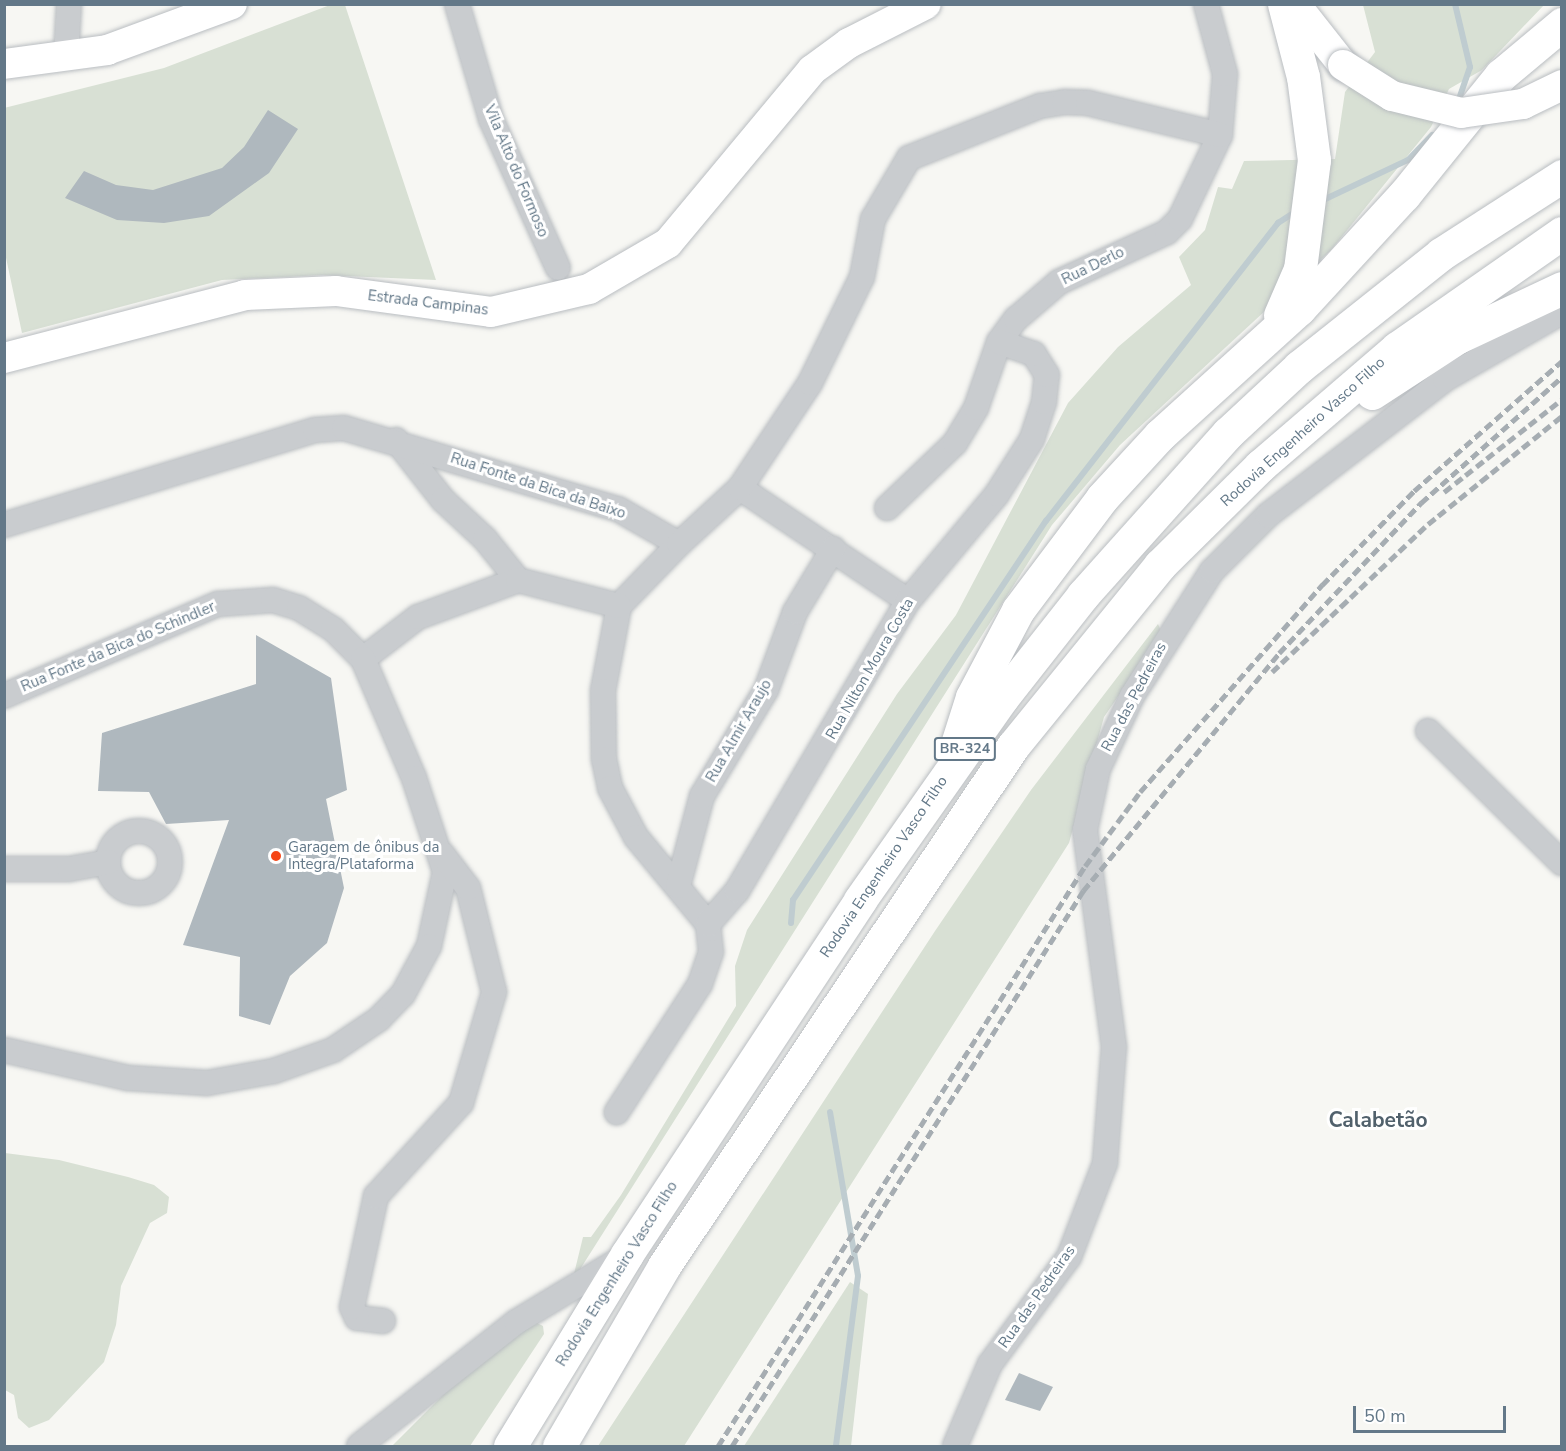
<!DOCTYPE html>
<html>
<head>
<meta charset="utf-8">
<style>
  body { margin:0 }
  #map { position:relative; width:1566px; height:1451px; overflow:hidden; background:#f7f7f3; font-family:"Nunito Sans",sans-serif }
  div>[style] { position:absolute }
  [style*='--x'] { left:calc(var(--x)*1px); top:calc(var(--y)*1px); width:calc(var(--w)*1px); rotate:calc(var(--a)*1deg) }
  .green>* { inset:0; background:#d8e0d4 }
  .stream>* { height:6px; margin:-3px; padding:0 3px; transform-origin:3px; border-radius:3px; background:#bfccd0 }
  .building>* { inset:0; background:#afb8be }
  .roads { filter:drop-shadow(0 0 2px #b9bdc1) drop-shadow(0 0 2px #b9bdc1) }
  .minor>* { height:24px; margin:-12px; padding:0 12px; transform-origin:12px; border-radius:12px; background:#c9cccf }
  .minor>.ring { margin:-12px; padding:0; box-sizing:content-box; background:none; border:24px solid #c9cccf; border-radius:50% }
  .major>* { height:30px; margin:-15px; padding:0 15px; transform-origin:15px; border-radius:15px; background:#fff }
  .highway>* { height:33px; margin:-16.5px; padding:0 16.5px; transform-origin:16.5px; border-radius:16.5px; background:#fff }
  .rail>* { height:4.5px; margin-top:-2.25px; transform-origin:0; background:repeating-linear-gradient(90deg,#a6adb2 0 9px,transparent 0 13.5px) }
  .bridges { filter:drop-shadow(0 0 2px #b9bdc1) drop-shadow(0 0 2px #b9bdc1) }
  .major-bridge>* { height:30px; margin:-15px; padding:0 15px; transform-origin:15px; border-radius:15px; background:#fff }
  .dots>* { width:16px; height:16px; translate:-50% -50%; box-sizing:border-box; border:3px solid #fff; border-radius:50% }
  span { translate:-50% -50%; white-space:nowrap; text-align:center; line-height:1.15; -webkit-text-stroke:6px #fff; paint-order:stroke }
  .shield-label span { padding:2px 4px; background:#fff; border:2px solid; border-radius:4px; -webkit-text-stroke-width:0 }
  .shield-label { font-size:14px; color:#637888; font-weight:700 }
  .street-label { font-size:15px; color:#637888 }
  .poi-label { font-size:15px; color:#637888 }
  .left { translate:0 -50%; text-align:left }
  .district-label { font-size:21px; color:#51616c; font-weight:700 }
  .frame { position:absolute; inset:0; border:6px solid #637888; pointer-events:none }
  .scale { position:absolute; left:1353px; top:1406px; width:153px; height:27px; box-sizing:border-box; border:3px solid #637888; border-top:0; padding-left:8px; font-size:18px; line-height:21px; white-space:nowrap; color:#637888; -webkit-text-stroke:4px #fff; paint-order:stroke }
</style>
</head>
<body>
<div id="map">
  <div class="green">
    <i style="clip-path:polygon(330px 5px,345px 5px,436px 280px,323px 275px,222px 280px,22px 333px,5px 253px,4px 108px,164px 68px)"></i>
    <i style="clip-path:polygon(1363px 5px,1544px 5px,1482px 70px,1449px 89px,1431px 127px,1331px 250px,1120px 445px,1052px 525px,572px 1282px,583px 1237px,591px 1237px,621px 1195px,736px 1006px,735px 966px,747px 930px,897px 694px,956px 615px,1068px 403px,1118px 347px,1191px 285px,1179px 257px,1205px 230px,1218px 187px,1232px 189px,1244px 161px,1335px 159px,1345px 92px,1375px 52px)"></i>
    <i style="clip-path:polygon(1158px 624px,1162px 633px,1104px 717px,1069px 843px,684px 1446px,598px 1446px,935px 931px,1031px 790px)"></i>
    <i style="clip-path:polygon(5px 1153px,59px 1160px,128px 1177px,154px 1185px,169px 1197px,167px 1213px,150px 1223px,121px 1286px,116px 1325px,104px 1362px,49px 1420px,29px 1428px,18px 1418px,14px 1395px,5px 1390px)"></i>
    <i style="clip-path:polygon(850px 1282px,868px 1294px,851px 1446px,744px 1446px)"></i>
    <i style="clip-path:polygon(533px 1321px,543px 1326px,544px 1334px,470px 1446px,392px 1446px,455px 1383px)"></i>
  </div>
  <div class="stream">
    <i style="--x:1455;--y:4;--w:65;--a:76.6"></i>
    <i style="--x:1470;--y:67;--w:39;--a:109"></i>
    <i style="--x:1319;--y:202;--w:98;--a:-25.3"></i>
    <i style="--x:1408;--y:160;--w:35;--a:-46"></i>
    <i style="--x:791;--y:923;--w:23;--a:-85"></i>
    <i style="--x:793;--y:900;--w:456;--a:-56.3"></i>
    <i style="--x:1046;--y:521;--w:378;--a:-52.1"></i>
    <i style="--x:1278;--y:223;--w:24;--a:-33"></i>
    <i style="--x:830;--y:1112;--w:166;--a:80.3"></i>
    <i style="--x:858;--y:1276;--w:171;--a:97.4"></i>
  </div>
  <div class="building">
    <i style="clip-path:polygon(268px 110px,298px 129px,269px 173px,209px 216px,164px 223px,117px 220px,65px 198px,84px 171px,116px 185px,153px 190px,222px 168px,244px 147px)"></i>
    <i style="clip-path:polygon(256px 635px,331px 678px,347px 790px,326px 799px,344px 888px,327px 943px,290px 976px,270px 1025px,239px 1016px,240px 957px,183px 945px,229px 820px,166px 824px,149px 792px,98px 791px,102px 733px,256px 684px)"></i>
    <i style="clip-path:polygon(1019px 1373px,1053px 1387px,1040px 1411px,1005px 1400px)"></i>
  </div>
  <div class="roads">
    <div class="minor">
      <i style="--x:457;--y:4;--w:120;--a:73.5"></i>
      <i style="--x:491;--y:119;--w:163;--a:65.8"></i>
      <i style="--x:66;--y:56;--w:52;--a:-86.7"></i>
      <i style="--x:396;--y:440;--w:76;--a:51.9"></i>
      <i style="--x:443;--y:500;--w:57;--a:42.9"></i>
      <i style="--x:485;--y:539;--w:53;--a:51.2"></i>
      <i style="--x:740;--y:488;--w:202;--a:33.9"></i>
      <i style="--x:887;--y:508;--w:94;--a:-43.7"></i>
      <i style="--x:955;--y:443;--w:41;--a:-59"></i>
      <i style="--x:976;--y:408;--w:70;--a:-70.8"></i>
      <i style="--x:999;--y:342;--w:29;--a:-54"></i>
      <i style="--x:1016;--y:319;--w:57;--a:-40.7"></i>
      <i style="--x:1059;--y:282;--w:119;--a:-24.8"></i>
      <i style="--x:1167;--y:232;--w:18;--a:-45"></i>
      <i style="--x:1180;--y:219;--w:93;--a:-64.5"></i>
      <i style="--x:1220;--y:135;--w:61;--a:-85.3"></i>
      <i style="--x:1225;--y:74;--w:73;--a:-105.2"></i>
      <i style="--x:4;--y:525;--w:325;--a:-17"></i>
      <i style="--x:315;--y:430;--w:29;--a:-4"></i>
      <i style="--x:344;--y:428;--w:286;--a:16.5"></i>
      <i style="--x:618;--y:509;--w:70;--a:29.8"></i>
      <i style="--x:679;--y:544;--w:86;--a:134.1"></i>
      <i style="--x:619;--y:606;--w:86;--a:100.7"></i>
      <i style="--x:603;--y:691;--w:68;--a:89.2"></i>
      <i style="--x:604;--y:759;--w:30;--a:78"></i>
      <i style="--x:610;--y:788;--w:55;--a:62"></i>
      <i style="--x:636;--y:837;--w:113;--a:50.4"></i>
      <i style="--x:708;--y:924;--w:28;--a:84"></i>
      <i style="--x:711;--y:952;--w:34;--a:109"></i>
      <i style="--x:700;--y:984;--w:153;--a:123"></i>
      <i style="--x:679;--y:544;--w:83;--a:-42.6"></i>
      <i style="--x:740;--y:488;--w:126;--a:-56.3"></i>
      <i style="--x:810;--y:383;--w:118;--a:-63.9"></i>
      <i style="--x:862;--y:277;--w:59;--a:-79.3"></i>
      <i style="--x:873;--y:219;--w:71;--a:-59.5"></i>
      <i style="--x:909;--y:158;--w:141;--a:-21.7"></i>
      <i style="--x:1040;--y:106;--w:24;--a:-9"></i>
      <i style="--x:1064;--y:102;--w:24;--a:2"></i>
      <i style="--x:1088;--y:103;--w:136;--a:13.6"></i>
      <i style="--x:363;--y:659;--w:69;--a:-37.4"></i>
      <i style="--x:418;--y:617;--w:107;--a:-20.3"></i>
      <i style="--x:518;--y:580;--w:104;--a:14.4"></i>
      <i style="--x:4;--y:696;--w:233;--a:-23.3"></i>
      <i style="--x:218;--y:604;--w:55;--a:-4.2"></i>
      <i style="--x:273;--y:600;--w:27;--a:17"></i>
      <i style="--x:299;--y:608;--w:40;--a:32"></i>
      <i style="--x:333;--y:629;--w:42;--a:45"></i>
      <i style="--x:363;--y:659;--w:129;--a:66.8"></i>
      <i style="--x:414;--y:778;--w:99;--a:71.7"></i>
      <i style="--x:445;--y:872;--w:76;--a:102.2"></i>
      <i style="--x:429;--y:946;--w:55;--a:118.4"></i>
      <i style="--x:403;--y:994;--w:35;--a:134"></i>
      <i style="--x:379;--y:1019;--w:55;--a:146"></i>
      <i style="--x:333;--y:1050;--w:63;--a:160.4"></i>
      <i style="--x:274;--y:1071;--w:68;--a:169.8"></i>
      <i style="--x:207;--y:1083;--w:79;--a:-176.4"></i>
      <i style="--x:128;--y:1078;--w:127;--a:-167.3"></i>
      <i style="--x:1428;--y:731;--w:188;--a:44.6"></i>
      <i class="ring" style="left:108px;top:831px;width:38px;height:38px"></i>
      <i style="--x:4;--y:869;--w:65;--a:0"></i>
      <i style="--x:69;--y:869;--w:40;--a:-10"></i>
      <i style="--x:678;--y:886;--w:93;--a:-75.1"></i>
      <i style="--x:702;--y:796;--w:124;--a:-58.9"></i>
      <i style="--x:766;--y:690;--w:83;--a:-69.6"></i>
      <i style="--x:795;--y:612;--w:74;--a:-58.9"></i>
      <i style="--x:708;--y:924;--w:44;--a:-48.7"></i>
      <i style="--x:737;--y:891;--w:337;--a:-59.5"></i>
      <i style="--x:908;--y:601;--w:139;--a:-50.2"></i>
      <i style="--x:997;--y:494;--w:65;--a:-57.5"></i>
      <i style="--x:1032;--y:439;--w:39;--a:-72"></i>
      <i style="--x:1044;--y:402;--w:27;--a:-84"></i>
      <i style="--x:1047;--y:375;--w:25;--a:-122"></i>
      <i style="--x:1034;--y:354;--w:37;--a:-161"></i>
      <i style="--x:383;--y:1321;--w:26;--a:-173"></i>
      <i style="--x:357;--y:1318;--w:12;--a:-114"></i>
      <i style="--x:352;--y:1307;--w:114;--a:-77.8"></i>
      <i style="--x:376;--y:1196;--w:126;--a:-47.6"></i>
      <i style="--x:461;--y:1103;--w:116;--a:-73.4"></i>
      <i style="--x:494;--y:992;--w:107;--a:-104"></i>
      <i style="--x:468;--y:888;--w:43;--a:-127.4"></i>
      <i style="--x:359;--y:1446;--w:200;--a:-38.3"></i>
      <i style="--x:516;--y:1322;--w:124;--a:-31.1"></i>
      <i style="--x:955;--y:1446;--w:89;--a:-66.9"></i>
      <i style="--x:990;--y:1364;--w:133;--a:-53.6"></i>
      <i style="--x:1069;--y:1257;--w:101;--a:-69"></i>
      <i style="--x:1105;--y:1163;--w:116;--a:-85.6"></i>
      <i style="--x:1114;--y:1047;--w:219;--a:-97.6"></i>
      <i style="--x:1085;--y:830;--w:62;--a:-78"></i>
      <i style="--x:1098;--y:769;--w:81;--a:-65"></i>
      <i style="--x:1132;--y:696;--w:148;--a:-57.4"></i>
      <i style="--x:1212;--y:571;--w:79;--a:-45"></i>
      <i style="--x:1268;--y:515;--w:223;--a:-37.5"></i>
      <i style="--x:1445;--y:379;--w:135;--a:-29.8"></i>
    </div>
    <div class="major">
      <i style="--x:1295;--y:4;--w:78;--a:51.8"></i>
      <i style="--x:4;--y:64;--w:104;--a:-7.7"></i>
      <i style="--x:107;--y:50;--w:133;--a:-20.2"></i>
      <i style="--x:4;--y:358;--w:249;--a:-14.6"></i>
      <i style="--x:245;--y:295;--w:91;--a:-2.5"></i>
      <i style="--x:336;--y:291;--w:156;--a:7.7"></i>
      <i style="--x:491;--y:312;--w:101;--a:-13.2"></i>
      <i style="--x:589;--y:289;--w:91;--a:-30.2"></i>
      <i style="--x:668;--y:243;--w:225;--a:-50.2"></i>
      <i style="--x:812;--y:70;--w:46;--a:-36.1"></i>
      <i style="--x:849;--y:43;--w:86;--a:-26.9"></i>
    </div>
    <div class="highway">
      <i style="--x:1280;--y:315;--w:50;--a:-66.5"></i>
      <i style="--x:1300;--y:269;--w:110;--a:-82.7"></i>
      <i style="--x:1314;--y:160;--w:84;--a:-97.5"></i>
      <i style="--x:1303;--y:77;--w:75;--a:-104.6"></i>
      <i style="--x:1372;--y:393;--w:103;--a:-33.1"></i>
      <i style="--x:1458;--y:337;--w:115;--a:-25.2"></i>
      <i style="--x:957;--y:744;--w:49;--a:-72.3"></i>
      <i style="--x:972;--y:697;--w:98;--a:-62.1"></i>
      <i style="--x:1018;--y:610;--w:140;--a:-53.1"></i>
      <i style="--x:1102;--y:498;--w:86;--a:-47.4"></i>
      <i style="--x:1160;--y:435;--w:188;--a:-42.2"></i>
      <i style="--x:1299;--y:309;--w:155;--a:-47.4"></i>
      <i style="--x:1404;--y:195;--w:154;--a:-51.1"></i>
      <i style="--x:1501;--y:75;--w:80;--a:-39.9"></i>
      <i style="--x:510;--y:1446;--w:225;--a:-58.6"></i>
      <i style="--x:627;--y:1254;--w:424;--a:-56.6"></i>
      <i style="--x:860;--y:900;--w:247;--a:-54.9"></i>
      <i style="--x:1002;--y:698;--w:131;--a:-51.8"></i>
      <i style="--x:1083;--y:595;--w:217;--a:-48.2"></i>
      <i style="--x:1228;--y:433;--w:97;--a:-42.9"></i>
      <i style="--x:1299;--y:367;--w:181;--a:-38.5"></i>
      <i style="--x:1441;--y:254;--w:144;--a:-32.8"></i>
      <i style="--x:559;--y:1446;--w:208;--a:-59.7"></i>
      <i style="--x:664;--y:1266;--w:626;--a:-56.13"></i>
      <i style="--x:1013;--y:746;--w:233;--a:-50.9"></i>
      <i style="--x:1160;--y:565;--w:141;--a:-44.7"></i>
      <i style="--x:1260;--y:466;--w:181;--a:-40.7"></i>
      <i style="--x:1397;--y:348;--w:201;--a:-34.9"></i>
    </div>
  </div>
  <div class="rail">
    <i style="--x:1444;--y:492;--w:150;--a:-38.2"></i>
    <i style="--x:1272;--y:672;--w:215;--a:-43.5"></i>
    <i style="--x:1428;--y:524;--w:172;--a:-38.9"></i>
    <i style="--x:718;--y:1446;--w:686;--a:-57.68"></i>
    <i style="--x:1085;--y:866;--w:92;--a:-53.4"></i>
    <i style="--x:1140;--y:792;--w:276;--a:-48.7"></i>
    <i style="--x:1322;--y:585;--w:132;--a:-45.6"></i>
    <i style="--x:1414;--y:491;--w:197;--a:-41.3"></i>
    <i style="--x:732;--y:1446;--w:657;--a:-57.69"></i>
    <i style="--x:1083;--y:891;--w:308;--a:-50.5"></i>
    <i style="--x:1279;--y:653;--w:207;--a:-46.6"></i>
    <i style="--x:1421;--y:503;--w:189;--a:-41.8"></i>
  </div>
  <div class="bridges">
    <div class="major-bridge">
      <i style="--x:1343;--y:65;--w:58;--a:32.3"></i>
      <i style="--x:1392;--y:96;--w:71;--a:13.8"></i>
      <i style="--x:1461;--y:113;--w:63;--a:-8.3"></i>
      <i style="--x:1523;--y:104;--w:43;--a:-26"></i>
    </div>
  </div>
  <div class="dots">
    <i style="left:276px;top:856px;background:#f54515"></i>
  </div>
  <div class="shield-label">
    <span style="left:965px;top:749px">BR-324</span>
  </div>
  <div class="street-label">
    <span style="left:516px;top:171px;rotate:67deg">Vila Alto do Formoso</span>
    <span style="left:1093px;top:266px;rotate:-26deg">Rua Derlo</span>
    <span style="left:428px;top:303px;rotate:7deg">Estrada Campinas</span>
    <span style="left:1303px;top:432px;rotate:-42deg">Rodovia Engenheiro Vasco Filho</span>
    <span style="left:538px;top:486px;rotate:18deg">Rua Fonte da Bica da Baixo</span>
    <span style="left:118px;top:647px;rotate:-23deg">Rua Fonte da Bica do Schindler</span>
    <span style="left:870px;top:669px;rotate:-60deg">Rua Nilton Moura Costa</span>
    <span style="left:1134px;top:697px;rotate:-62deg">Rua das Pedreiras</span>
    <span style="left:739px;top:731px;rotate:-60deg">Rua Almir Araujo</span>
    <span style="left:884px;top:867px;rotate:-56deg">Rodovia Engenheiro Vasco Filho</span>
    <span style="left:617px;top:1274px;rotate:-58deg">Rodovia Engenheiro Vasco Filho</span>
    <span style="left:1037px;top:1297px;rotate:-55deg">Rua das Pedreiras</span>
  </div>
  <div class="poi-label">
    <span class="left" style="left:288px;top:856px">Garagem de ônibus da<br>Integra/Plataforma</span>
  </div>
  <div class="district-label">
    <span style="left:1378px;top:1120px">Calabetão</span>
  </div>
  <div class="frame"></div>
  <div class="scale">50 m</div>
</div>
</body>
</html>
